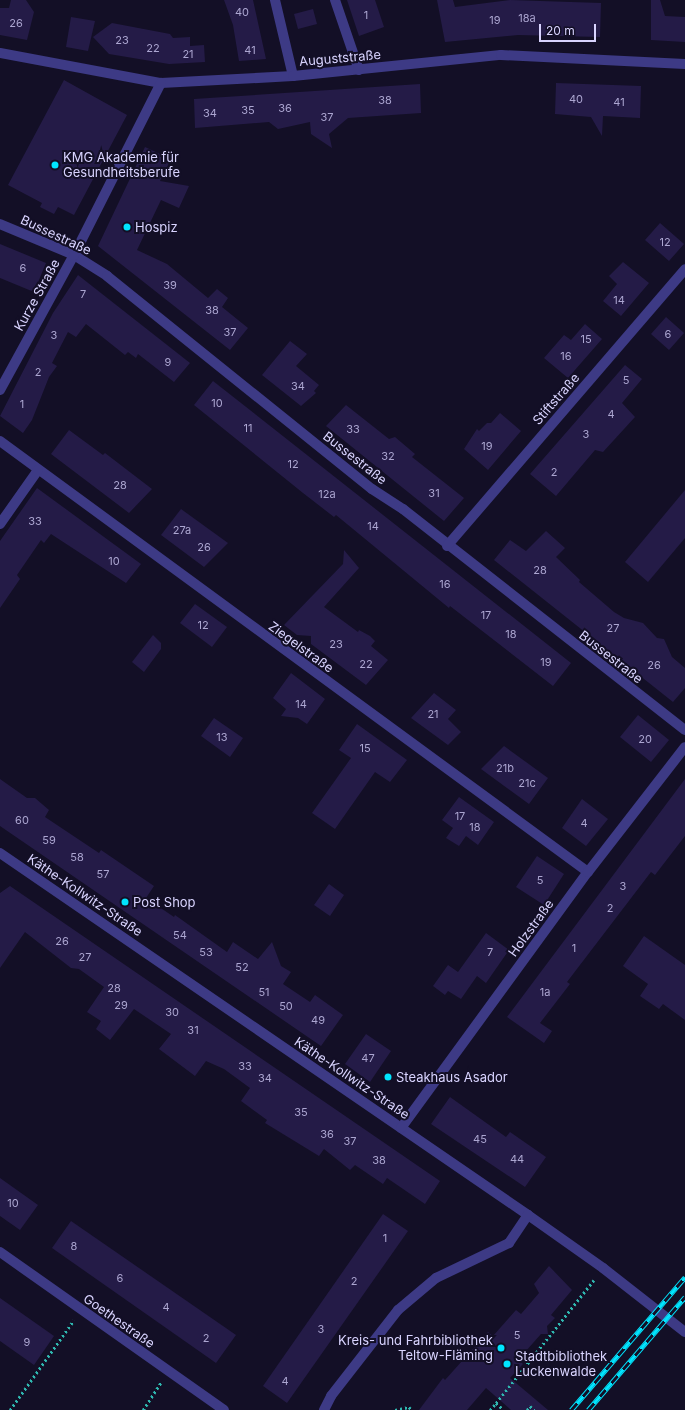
<!DOCTYPE html>
<html>
<head>
<meta charset="utf-8">
<style>
  body { margin:0 }
  #map { position:relative; width:685px; height:1410px; overflow:hidden; background:#130f26; font-family:Inter,sans-serif }
  div>[style] { position:absolute }
  [style*='--x'] { left:calc(var(--x)*1px); top:calc(var(--y)*1px); width:calc(var(--w)*1px); rotate:calc(var(--a)*1deg) }
  .building>* { inset:0; background:#241b47 }
  .path>* { height:2.5px; margin-top:-1.25px; transform-origin:0; background:repeating-linear-gradient(90deg,#2fb8b0 0 2px,transparent 0 5px) }
  .street>* { height:10px; margin:-5px; padding:0 5px; transform-origin:5px; border-radius:5px; background:#3d3a85 }
  .rail>* { height:4.5px; margin-top:-2.25px; transform-origin:0; background:repeating-linear-gradient(90deg,#130f26 0 9px,#00e5ff 0 18px); box-sizing:border-box; border-block:1px solid #00e5ff }
  .dots>* { width:11px; height:11px; translate:-50% -50%; box-sizing:border-box; border:2px solid #130f26; border-radius:50% }
  span { translate:-50% -50%; white-space:nowrap; text-align:center; line-height:1.15; -webkit-text-stroke:4px #130f26; paint-order:stroke }
  .number-label { font-size:11px; color:#aca6d1 }
  .number-label span { -webkit-text-stroke-width:0 }
  .street-label { font-size:13px; color:#d9d4ff }
  .poi-label { font-size:13px; color:#d9d4ff }
  .left { translate:0 -50%; text-align:left }
  .right { translate:-100% -50%; text-align:right }
  .scale { position:absolute; left:539px; top:24px; width:57px; height:18px; box-sizing:border-box; border:2px solid #d9d4ff; border-top:0; padding-left:5px; font-size:12px; line-height:14px; white-space:nowrap; color:#d9d4ff; -webkit-text-stroke:3px #130f26; paint-order:stroke }
</style>
</head>
<body>
<div id="map">
  <div class="building">
    <i style="clip-path:polygon(11px 0,26px 0,34px 12px,27px 40px,0 35px,0 8px,9px 8px)"></i>
    <i style="clip-path:polygon(224px 0,253px 0,266px 59px,239px 61px,233px 25px)"></i>
    <i style="clip-path:polygon(347px 0,375px 0,384px 27px,359px 36px)"></i>
    <i style="clip-path:polygon(437px 0,453px 0,455px 7px,510px 0,601px 3px,600px 37px,518px 35px,445px 42px)"></i>
    <i style="clip-path:polygon(651px 0,660px 0,665px 16px,685px 17px,685px 42px,651px 40px)"></i>
    <i style="clip-path:polygon(313px 9px,317px 24px,298px 29px,294px 14px)"></i>
    <i style="clip-path:polygon(71px 17px,95px 21px,88px 51px,66px 47px)"></i>
    <i style="clip-path:polygon(112px 23px,170px 34px,173px 38px,190px 37px,190px 46px,204px 45px,205px 62px,169px 64px,109px 54px,93px 37px)"></i>
    <i style="clip-path:polygon(64px 80px,127px 115px,74px 215px,58px 207px,54px 214px,40px 207px,42px 203px,8px 185px)"></i>
    <i style="clip-path:polygon(556px 83px,641px 86px,640px 118px,603px 116px,602px 136px,591px 117px,555px 114px)"></i>
    <i style="clip-path:polygon(420px 84px,421px 113px,348px 118px,329px 134px,332px 148px,311px 134px,310px 122px,278px 129px,269px 122px,195px 128px,194px 99px)"></i>
    <i style="clip-path:polygon(145px 147px,171px 159px,160px 181px,189px 186px,179px 208px,161px 200px,137px 250px,167px 264px,208px 298px,217px 289px,228px 298px,222px 307px,248px 328px,230px 350px,98px 246px)"></i>
    <i style="clip-path:polygon(660px 223px,684px 244px,669px 261px,645px 240px)"></i>
    <i style="clip-path:polygon(0 244px,46px 263px,34px 292px,0 278px)"></i>
    <i style="clip-path:polygon(623px 262px,649px 283px,621px 316px,603px 301px,617px 284px,609px 276px)"></i>
    <i style="clip-path:polygon(78px 275px,190px 363px,174px 382px,138px 354px,136px 358px,128px 352px,125px 355px,86px 324px,76px 337px,68px 332px,52px 363px,57px 366px,49px 377px,32px 420px,23px 433px,0 416px,53px 313px)"></i>
    <i style="clip-path:polygon(666px 317px,684px 333px,669px 350px,651px 334px)"></i>
    <i style="clip-path:polygon(585px 324px,602px 339px,568px 378px,544px 358px,564px 335px,571px 340px)"></i>
    <i style="clip-path:polygon(290px 341px,307px 354px,296px 366px,319px 385px,314px 391px,316px 393px,301px 406px,262px 375px)"></i>
    <i style="clip-path:polygon(625px 365px,642px 379px,622px 403px,635px 417px,603px 452px,595px 450px,556px 496px,530px 474px)"></i>
    <i style="clip-path:polygon(213px 381px,571px 663px,553px 686px,450px 606px,449px 608px,336px 515px,334px 517px,303px 493px,194px 405px)"></i>
    <i style="clip-path:polygon(346px 405px,389px 439px,395px 437px,415px 454px,412px 457px,464px 498px,444px 521px,326px 426px)"></i>
    <i style="clip-path:polygon(500px 413px,521px 431px,488px 470px,464px 449px,477px 429px,479px 431px,487px 423px,491px 423px)"></i>
    <i style="clip-path:polygon(69px 430px,103px 455px,105px 453px,152px 489px,129px 513px,51px 454px)"></i>
    <i style="clip-path:polygon(37px 488px,141px 564px,126px 583px,51px 534px,44px 543px,41px 540px,17px 575px,20px 579px,0 608px,0 541px)"></i>
    <i style="clip-path:polygon(685px 490px,685px 538px,648px 582px,625px 562px)"></i>
    <i style="clip-path:polygon(181px 509px,228px 543px,204px 567px,161px 535px)"></i>
    <i style="clip-path:polygon(546px 531px,565px 548px,556px 557px,580px 580px,579px 582px,614px 612px,624px 618px,643px 623px,657px 638px,664px 639px,672px 657px,685px 668px,685px 688px,673px 702px,494px 560px,510px 540px,526px 551px)"></i>
    <i style="clip-path:polygon(344px 550px,359px 568px,324px 607px,358px 632px,359px 630px,370px 636px,375px 641px,371px 646px,388px 660px,366px 685px,311px 644px,311px 636px,297px 635px,284px 625px,343px 564px)"></i>
    <i style="clip-path:polygon(195px 604px,227px 627px,212px 647px,180px 623px)"></i>
    <i style="clip-path:polygon(153px 635px,161px 643px,161px 649px,144px 672px,132px 662px)"></i>
    <i style="clip-path:polygon(291px 673px,325px 699px,307px 724px,298px 718px,281px 716px,286px 709px,273px 698px)"></i>
    <i style="clip-path:polygon(434px 693px,456px 710px,448px 719px,461px 732px,448px 745px,411px 718px)"></i>
    <i style="clip-path:polygon(638px 715px,669px 740px,651px 762px,620px 737px)"></i>
    <i style="clip-path:polygon(214px 718px,243px 738px,230px 757px,201px 736px)"></i>
    <i style="clip-path:polygon(357px 724px,407px 760px,390px 782px,375px 772px,335px 829px,312px 813px,351px 758px,339px 750px)"></i>
    <i style="clip-path:polygon(504px 746px,548px 778px,529px 804px,481px 769px)"></i>
    <i style="clip-path:polygon(0 779px,27px 798px,35px 798px,49px 810px,45px 817px,99px 853px,101px 850px,154px 886px,146px 898px,174px 917px,175px 915px,227px 952px,233px 942px,258px 959px,272px 942px,281px 966px,291px 972px,283px 984px,310px 1002px,315px 995px,343px 1015px,321px 1046px,0 826px)"></i>
    <i style="clip-path:polygon(685px 779px,685px 836px,655px 875px,651px 872px,567px 982px,570px 984px,540px 1023px,552px 1031px,544px 1043px,507px 1017px)"></i>
    <i style="clip-path:polygon(459px 797px,494px 822px,478px 845px,466px 836px,459px 846px,446px 838px,453px 828px,442px 820px)"></i>
    <i style="clip-path:polygon(582px 799px,608px 819px,586px 846px,562px 828px)"></i>
    <i style="clip-path:polygon(537px 856px,564px 874px,544px 905px,516px 887px)"></i>
    <i style="clip-path:polygon(329px 884px,344px 895px,330px 916px,314px 905px)"></i>
    <i style="clip-path:polygon(10px 886px,440px 1181px,425px 1204px,387px 1178px,383px 1184px,355px 1165px,350px 1170px,324px 1149px,319px 1156px,265px 1123px,267px 1120px,241px 1101px,250px 1088px,224px 1069px,206px 1061px,195px 1076px,159px 1049px,171px 1034px,134px 1009px,110px 1040px,96px 1029px,101px 1021px,87px 1012px,104px 987px,79px 969px,71px 968px,25px 932px,0 968px,0 893px)"></i>
    <i style="clip-path:polygon(486px 933px,509px 950px,486px 983px,477px 976px,461px 999px,448px 991px,445px 995px,433px 986px,448px 965px,458px 972px)"></i>
    <i style="clip-path:polygon(644px 936px,685px 965px,685px 1020px,663px 1004px,659px 1009px,640px 996px,648px 984px,623px 966px)"></i>
    <i style="clip-path:polygon(366px 1034px,391px 1051px,370px 1082px,345px 1064px)"></i>
    <i style="clip-path:polygon(450px 1097px,506px 1137px,510px 1132px,546px 1157px,525px 1187px,431px 1124px)"></i>
    <i style="clip-path:polygon(0 1178px,38px 1205px,20px 1230px,0 1216px)"></i>
    <i style="clip-path:polygon(383px 1214px,408px 1231px,287px 1403px,263px 1386px)"></i>
    <i style="clip-path:polygon(71px 1221px,236px 1335px,216px 1363px,52px 1248px)"></i>
    <i style="clip-path:polygon(549px 1266px,572px 1290px,551px 1315px,555px 1318px,547px 1326px,548px 1334px,541px 1334px,518px 1360px,523px 1364px,510px 1378px,548px 1410px,511px 1410px,486px 1388px,467px 1410px,419px 1410px,443px 1378px,445px 1380px,488px 1332px,493px 1336px,516px 1310px,521px 1314px,539px 1293px,534px 1284px)"></i>
    <i style="clip-path:polygon(0 1298px,54px 1336px,34px 1365px,0 1341px)"></i>
  </div>
  <div class="path">
    <i style="--x:496;--y:1403;--w:157;--a:-51.5"></i>
    <i style="--x:10;--y:1410;--w:110;--a:-54.6"></i>
    <i style="--x:143;--y:1410;--w:33;--a:-57"></i>
    <i style="--x:395;--y:1410;--w:14;--a:-12"></i>
    <i style="--x:409;--y:1407;--w:4;--a:45"></i>
    <i style="--x:490;--y:1410;--w:9;--a:-49"></i>
    <i style="--x:496;--y:1403;--w:9;--a:41"></i>
    <i style="--x:527;--y:1410;--w:5;--a:-53"></i>
    <i style="--x:530;--y:1406;--w:6;--a:45"></i>
  </div>
  <div class="street">
    <i style="--x:275;--y:0;--w:78;--a:76.7"></i>
    <i style="--x:335;--y:0;--w:74;--a:71.1"></i>
    <i style="--x:0;--y:53;--w:164;--a:10.6"></i>
    <i style="--x:161;--y:83;--w:132;--a:-3"></i>
    <i style="--x:293;--y:76;--w:209;--a:-5.8"></i>
    <i style="--x:501;--y:55;--w:184;--a:2.8"></i>
    <i style="--x:0;--y:224;--w:80;--a:22.7"></i>
    <i style="--x:74;--y:255;--w:39;--a:32"></i>
    <i style="--x:107;--y:276;--w:340;--a:38.8"></i>
    <i style="--x:372;--y:489;--w:37;--a:33"></i>
    <i style="--x:403;--y:509;--w:358;--a:38.1"></i>
    <i style="--x:0;--y:390;--w:154;--a:-61.3"></i>
    <i style="--x:74;--y:255;--w:193;--a:-63.2"></i>
    <i style="--x:0;--y:441;--w:729;--a:36.24"></i>
    <i style="--x:0;--y:524;--w:66;--a:-54.9"></i>
    <i style="--x:447;--y:546;--w:365;--a:-49.3"></i>
    <i style="--x:0;--y:853;--w:640;--a:34.43"></i>
    <i style="--x:528;--y:1215;--w:92;--a:35.2"></i>
    <i style="--x:603;--y:1268;--w:104;--a:38"></i>
    <i style="--x:401;--y:1128;--w:317;--a:-53.9"></i>
    <i style="--x:588;--y:872;--w:158;--a:-52.2"></i>
    <i style="--x:0;--y:1252;--w:274;--a:35.2"></i>
    <i style="--x:324;--y:1410;--w:16;--a:-63"></i>
    <i style="--x:331;--y:1396;--w:109;--a:-52.1"></i>
    <i style="--x:398;--y:1310;--w:50;--a:-40.1"></i>
    <i style="--x:436;--y:1278;--w:81;--a:-25.6"></i>
    <i style="--x:509;--y:1243;--w:34;--a:-56"></i>
  </div>
  <div class="rail">
    <i style="--x:571;--y:1410;--w:175;--a:-49.4"></i>
    <i style="--x:588;--y:1410;--w:149;--a:-49.4"></i>
  </div>
  <div class="dots">
    <i style="left:55px;top:165px;background:#00e5ff"></i>
    <i style="left:127px;top:227px;background:#00e5ff"></i>
    <i style="left:125px;top:902px;background:#00e5ff"></i>
    <i style="left:388px;top:1077px;background:#00e5ff"></i>
    <i style="left:501px;top:1348px;background:#00e5ff"></i>
    <i style="left:507px;top:1364px;background:#00e5ff"></i>
  </div>
  <div class="number-label">
    <span style="left:242px;top:12px">40</span>
    <span style="left:366px;top:15px">1</span>
    <span style="left:527px;top:18px">18a</span>
    <span style="left:495px;top:20px">19</span>
    <span style="left:16px;top:23px">26</span>
    <span style="left:122px;top:40px">23</span>
    <span style="left:153px;top:48px">22</span>
    <span style="left:250px;top:50px">41</span>
    <span style="left:188px;top:54px">21</span>
    <span style="left:576px;top:99px">40</span>
    <span style="left:385px;top:100px">38</span>
    <span style="left:619px;top:102px">41</span>
    <span style="left:285px;top:108px">36</span>
    <span style="left:248px;top:110px">35</span>
    <span style="left:210px;top:113px">34</span>
    <span style="left:327px;top:117px">37</span>
    <span style="left:665px;top:242px">12</span>
    <span style="left:23px;top:268px">6</span>
    <span style="left:170px;top:285px">39</span>
    <span style="left:83px;top:294px">7</span>
    <span style="left:619px;top:300px">14</span>
    <span style="left:212px;top:310px">38</span>
    <span style="left:230px;top:332px">37</span>
    <span style="left:668px;top:334px">6</span>
    <span style="left:54px;top:335px">3</span>
    <span style="left:586px;top:339px">15</span>
    <span style="left:566px;top:356px">16</span>
    <span style="left:168px;top:362px">9</span>
    <span style="left:38px;top:372px">2</span>
    <span style="left:626px;top:380px">5</span>
    <span style="left:298px;top:386px">34</span>
    <span style="left:217px;top:403px">10</span>
    <span style="left:22px;top:404px">1</span>
    <span style="left:611px;top:414px">4</span>
    <span style="left:248px;top:428px">11</span>
    <span style="left:353px;top:429px">33</span>
    <span style="left:586px;top:434px">3</span>
    <span style="left:487px;top:446px">19</span>
    <span style="left:388px;top:456px">32</span>
    <span style="left:293px;top:464px">12</span>
    <span style="left:554px;top:472px">2</span>
    <span style="left:120px;top:485px">28</span>
    <span style="left:434px;top:493px">31</span>
    <span style="left:327px;top:494px">12a</span>
    <span style="left:35px;top:521px">33</span>
    <span style="left:373px;top:526px">14</span>
    <span style="left:182px;top:530px">27a</span>
    <span style="left:204px;top:547px">26</span>
    <span style="left:114px;top:561px">10</span>
    <span style="left:540px;top:570px">28</span>
    <span style="left:445px;top:584px">16</span>
    <span style="left:486px;top:615px">17</span>
    <span style="left:203px;top:625px">12</span>
    <span style="left:613px;top:628px">27</span>
    <span style="left:511px;top:634px">18</span>
    <span style="left:336px;top:644px">23</span>
    <span style="left:546px;top:662px">19</span>
    <span style="left:366px;top:664px">22</span>
    <span style="left:654px;top:665px">26</span>
    <span style="left:301px;top:704px">14</span>
    <span style="left:433px;top:714px">21</span>
    <span style="left:222px;top:737px">13</span>
    <span style="left:645px;top:739px">20</span>
    <span style="left:365px;top:748px">15</span>
    <span style="left:505px;top:768px">21b</span>
    <span style="left:527px;top:783px">21c</span>
    <span style="left:460px;top:816px">17</span>
    <span style="left:22px;top:820px">60</span>
    <span style="left:584px;top:823px">4</span>
    <span style="left:475px;top:827px">18</span>
    <span style="left:49px;top:840px">59</span>
    <span style="left:77px;top:857px">58</span>
    <span style="left:103px;top:874px">57</span>
    <span style="left:540px;top:880px">5</span>
    <span style="left:623px;top:886px">3</span>
    <span style="left:610px;top:908px">2</span>
    <span style="left:180px;top:935px">54</span>
    <span style="left:62px;top:941px">26</span>
    <span style="left:574px;top:948px">1</span>
    <span style="left:206px;top:952px">53</span>
    <span style="left:490px;top:952px">7</span>
    <span style="left:85px;top:957px">27</span>
    <span style="left:242px;top:967px">52</span>
    <span style="left:114px;top:988px">28</span>
    <span style="left:264px;top:992px">51</span>
    <span style="left:545px;top:992px">1a</span>
    <span style="left:121px;top:1005px">29</span>
    <span style="left:286px;top:1006px">50</span>
    <span style="left:172px;top:1012px">30</span>
    <span style="left:318px;top:1020px">49</span>
    <span style="left:193px;top:1030px">31</span>
    <span style="left:368px;top:1058px">47</span>
    <span style="left:245px;top:1066px">33</span>
    <span style="left:265px;top:1078px">34</span>
    <span style="left:301px;top:1112px">35</span>
    <span style="left:327px;top:1134px">36</span>
    <span style="left:480px;top:1139px">45</span>
    <span style="left:350px;top:1141px">37</span>
    <span style="left:517px;top:1159px">44</span>
    <span style="left:379px;top:1160px">38</span>
    <span style="left:13px;top:1203px">10</span>
    <span style="left:385px;top:1238px">1</span>
    <span style="left:74px;top:1246px">8</span>
    <span style="left:120px;top:1278px">6</span>
    <span style="left:354px;top:1281px">2</span>
    <span style="left:166px;top:1307px">4</span>
    <span style="left:321px;top:1329px">3</span>
    <span style="left:517px;top:1335px">5</span>
    <span style="left:206px;top:1338px">2</span>
    <span style="left:27px;top:1342px">9</span>
    <span style="left:285px;top:1381px">4</span>
  </div>
  <div class="street-label">
    <span style="left:340px;top:58px;rotate:-5deg">Auguststraße</span>
    <span style="left:56px;top:235px;rotate:25deg">Bussestraße</span>
    <span style="left:37px;top:295px;rotate:-61deg">Kurze Straße</span>
    <span style="left:556px;top:399px;rotate:-49deg">Stiftstraße</span>
    <span style="left:355px;top:458px;rotate:38deg">Bussestraße</span>
    <span style="left:301px;top:647px;rotate:36deg">Ziegelstraße</span>
    <span style="left:611px;top:657px;rotate:38deg">Bussestraße</span>
    <span style="left:85px;top:895px;rotate:34deg">Käthe-Kollwitz-Straße</span>
    <span style="left:531px;top:928px;rotate:-54deg">Holzstraße</span>
    <span style="left:352px;top:1078px;rotate:34deg">Käthe-Kollwitz-Straße</span>
    <span style="left:119px;top:1321px;rotate:35deg">Goethestraße</span>
  </div>
  <div class="poi-label">
    <span class="left" style="left:63px;top:165px">KMG Akademie für<br>Gesundheitsberufe</span>
    <span class="left" style="left:135px;top:227px">Hospiz</span>
    <span class="left" style="left:133px;top:902px">Post Shop</span>
    <span class="left" style="left:396px;top:1077px">Steakhaus Asador</span>
    <span class="right" style="left:493px;top:1348px">Kreis- und Fahrbibliothek<br>Teltow-Fläming</span>
    <span class="left" style="left:515px;top:1364px">Stadtbibliothek<br>Luckenwalde</span>
  </div>
  <div class="scale">20 m</div>
</div>
</body>
</html>
